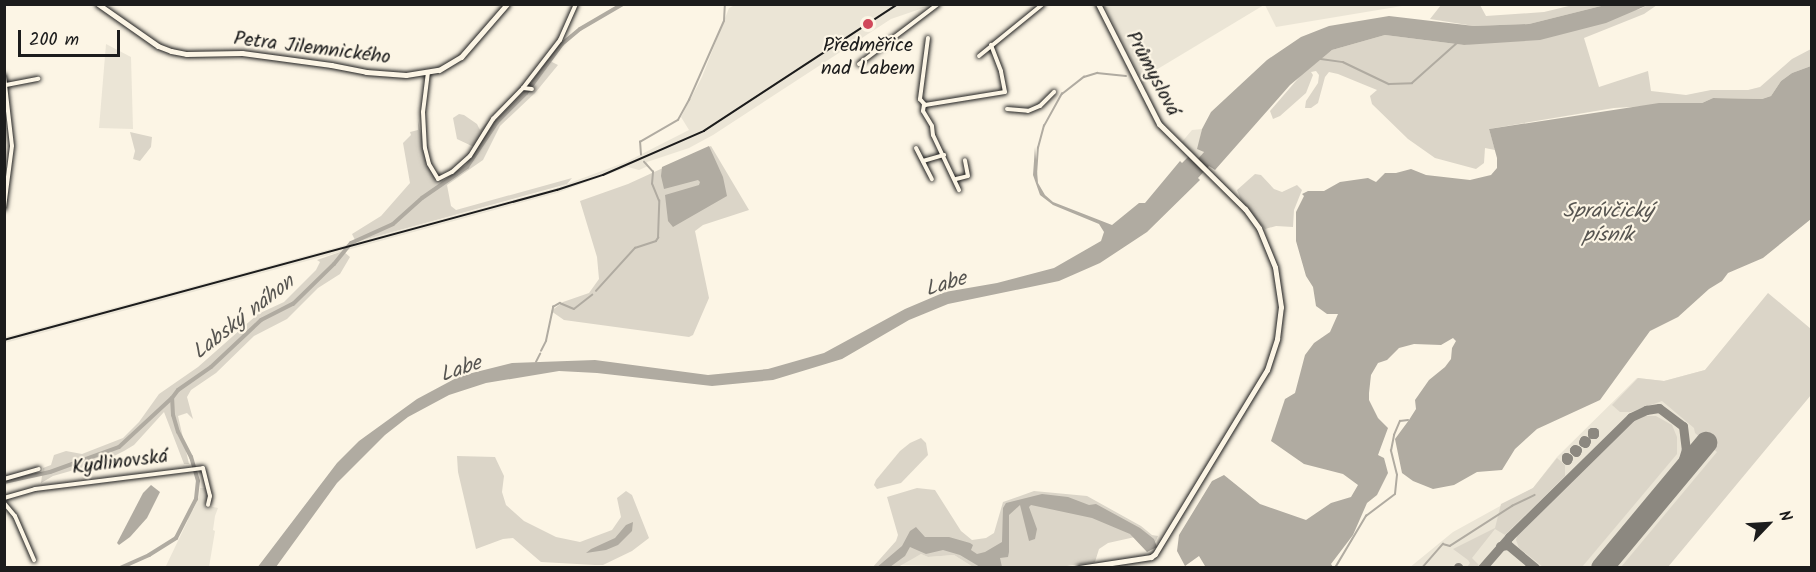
<!DOCTYPE html>
<html>
<head>
<meta charset="utf-8">
<style>
  body { margin:0 }
  #map { position:relative; width:1816px; height:572px; overflow:hidden; background:#fcf5e5; font-family:Kalam,sans-serif }
  div>[style] { position:absolute }
  [style*='--x'] { left:calc(var(--x)*1px); top:calc(var(--y)*1px); width:calc(var(--w)*1px); rotate:calc(var(--a)*1deg) }
  .built>* { inset:0; background:#ebe5d6 }
  .green>* { inset:0; background:#dbd5c8 }
  .water>* { inset:0; background:#b0aba1 }
  .stream>* { height:1.5px; margin:-0.75px; padding:0 0.75px; transform-origin:0.75px; border-radius:0.75px; background:#b0aba1 }
  .canal>* { height:4px; margin:-2px; padding:0 2px; transform-origin:2px; border-radius:2px; background:#b0aba1 }
  .taxiway>* { height:9px; margin:-4.5px; padding:0 4.5px; transform-origin:4.5px; border-radius:4.5px; background:#8c8880 }
  .runway>* { height:22px; margin:-11px; padding:0 11px; transform-origin:11px; border-radius:11px; background:#8c8880 }
  .roads { filter:drop-shadow(0 0 2px #1c1c1c) drop-shadow(0 0 2px #1c1c1c) }
  .street>* { height:4px; margin:-2px; padding:0 2px; transform-origin:2px; border-radius:2px; background:#fcf5e5 }
  .secondary>* { height:5px; margin:-2.5px; padding:0 2.5px; transform-origin:2.5px; border-radius:2.5px; background:#fcf5e5 }
  .rail>* { height:1.5px; margin:-0.75px; padding:0 0.75px; transform-origin:0.75px; border-radius:0.75px; background:#1c1c1c }
  .dots>* { width:16px; height:16px; translate:-50% -50%; box-sizing:border-box; border:3px solid #fcf5e5; border-radius:50% }
  span { translate:-50% -50%; white-space:nowrap; text-align:center; line-height:1.15; -webkit-text-stroke:4.5px #fcf5e5; paint-order:stroke }
  .poi-label { font-size:20px; color:#1c1c1c }
  .street-label { font-size:20px; color:#1c1c1c }
  .water-label { font-size:21px; color:#575551; font-style:italic }
  .frame { position:absolute; inset:0; border:6px solid #1c1c1c; pointer-events:none }
  .north { position:absolute; left:1738px; top:494px; width:60px; height:60px; -webkit-text-stroke:4px #fcf5e5; paint-order:stroke; rotate:65deg; font-size:16px; font-weight:700; line-height:24px; text-align:center; color:#1c1c1c }
  .north::after { content:''; display:block; margin:auto; width:21px; height:27px; background:#1c1c1c; clip-path:polygon(50% 0,100% 100%,50% 72%,0 100%) }
  .scale { position:absolute; left:18px; top:30px; width:102px; height:27px; box-sizing:border-box; border:3px solid #1c1c1c; border-top:0; padding-left:8px; font-size:18px; line-height:21px; white-space:nowrap; color:#1c1c1c; -webkit-text-stroke:4px #fcf5e5; paint-order:stroke }
</style>
</head>
<body>
<div id="map">
  <div class="built">
    <i style="clip-path:polygon(735px 5px,932px 5px,891px 19px,713px 135px,689px 148px,647px 162px,648px 166px,639px 170px,628px 167px,557px 193px,5px 343px,5px 337px,556px 188px,626px 162px,689px 130px,681px 117px,702px 77px,729px 8px)"></i>
    <i style="clip-path:polygon(1104px 5px,1264px 5px,1141px 79px)"></i>
    <i style="clip-path:polygon(1265px 5px,1408px 5px,1276px 27px)"></i>
    <i style="clip-path:polygon(106px 44px,131px 57px,133px 129px,99px 128px)"></i>
    <i style="clip-path:polygon(1202px 129px,1198px 148px,1204px 152px,1197px 160px,1181px 143px,1192px 130px)"></i>
    <i style="clip-path:polygon(1767px 295px,1811px 333px,1665px 567px,1409px 568px,1453px 532px,1533px 488px,1557px 457px,1637px 378px,1664px 381px,1705px 370px)"></i>
    <i style="clip-path:polygon(200px 488px,210px 488px,209px 506px,218px 508px,215px 516px,213px 530px,215px 531px,209px 567px,165px 568px,188px 520px,185px 517px,189px 508px,193px 510px,199px 497px)"></i>
    <i style="clip-path:polygon(921px 554px,928px 557px,954px 555px,973px 567px,898px 565px)"></i>
  </div>
  <div class="green">
    <i style="clip-path:polygon(1441px 5px,1480px 5px,1486px 16px,1544px 12px,1573px 5px,1605px 5px,1529px 24px,1474px 26px,1430px 19px)"></i>
    <i style="clip-path:polygon(1648px 5px,1657px 5px,1644px 14px,1584px 38px,1599px 87px,1648px 71px,1651px 91px,1686px 95px,1711px 90px,1748px 90px,1760px 87px,1792px 59px,1811px 49px,1811px 66px,1792px 73px,1781px 81px,1771px 96px,1762px 99px,1713px 98px,1702px 103px,1614px 108px,1489px 129px,1495px 150px,1485px 148px,1484px 163px,1476px 169px,1435px 158px,1408px 139px,1372px 104px,1370px 96px,1377px 90px,1338px 74px,1329px 72px,1325px 77px,1318px 103px,1311px 108px,1305px 108px,1306px 101px,1318px 83px,1319px 75px,1316px 71px,1311px 72px,1313px 75px,1306px 93px,1280px 116px,1273px 119px,1270px 111px,1302px 74px,1332px 50px,1385px 35px,1464px 45px,1640px 9px)"></i>
    <i style="clip-path:polygon(546px 59px,558px 65px,535px 93px,500px 126px,483px 160px,447px 185px,451px 206px,456px 210px,572px 178px,567px 184px,356px 242px,352px 234px,381px 216px,410px 183px,403px 143px,411px 135px,410px 132px,418px 130px,418px 121px,428px 165px,437px 181px,445px 179px,463px 165px,476px 148px,457px 139px,453px 118px,459px 114px,464px 115px,477px 124px,480px 130px)"></i>
    <i style="clip-path:polygon(130px 132px,152px 137px,151px 147px,140px 161px,133px 159px,135px 151px)"></i>
    <i style="clip-path:polygon(711px 146px,749px 210px,703px 225px,695px 231px,709px 298px,693px 335px,689px 337px,564px 320px,551px 311px,563px 302px,589px 293px,599px 279px,597px 257px,580px 201px,628px 184px)"></i>
    <i style="clip-path:polygon(1255px 174px,1261px 175px,1274px 189px,1282px 192px,1297px 185px,1302px 190px,1294px 210px,1293px 227px,1276px 226px,1265px 229px,1241px 200px,1237px 190px)"></i>
    <i style="clip-path:polygon(343px 251px,350px 257px,340px 274px,318px 288px,287px 319px,254px 336px,216px 373px,191px 390px,187px 397px,193px 419px,187px 413px,178px 416px,189px 464px,184px 464px,164px 412px,134px 445px,124px 451px,102px 462px,53px 476px,41px 483px,43px 468px,51px 465px,54px 455px,66px 451px,82px 454px,123px 438px,139px 422px,159px 394px,198px 367px,258px 314px,284px 302px,316px 270px,320px 262px,317px 260px)"></i>
    <i style="clip-path:polygon(1768px 293px,1811px 329px,1811px 395px,1668px 567px,1621px 567px,1717px 452px,1695px 433px,1694px 428px,1662px 401px,1631px 412px,1620px 412px,1612px 405px,1638px 378px,1664px 381px,1705px 370px)"></i>
    <i style="clip-path:polygon(1644px 416px,1656px 416px,1672px 425px,1677px 437px,1677px 454px,1582px 567px,1543px 567px,1519px 548px,1516px 540px,1518px 534px,1633px 421px)"></i>
    <i style="clip-path:polygon(921px 438px,926px 443px,928px 455px,901px 483px,877px 489px,874px 485px,876px 480px,900px 451px,910px 443px)"></i>
    <i style="clip-path:polygon(457px 456px,495px 457px,504px 476px,502px 492px,506px 505px,524px 521px,556px 537px,580px 542px,612px 530px,621px 517px,617px 498px,626px 491px,632px 495px,649px 538px,632px 551px,603px 565px,595px 565px,541px 562px,513px 538px,503px 539px,476px 549px,458px 472px)"></i>
    <i style="clip-path:polygon(1557px 458px,1565px 465px,1565px 476px,1505px 535px,1495px 529px,1472px 558px,1479px 565px,1477px 567px,1467px 567px,1470px 563px,1468px 560px,1453px 549px,1495px 528px,1501px 504px,1533px 488px)"></i>
    <i style="clip-path:polygon(917px 488px,935px 490px,961px 531px,972px 540px,986px 538px,994px 533px,1003px 502px,1034px 491px,1087px 496px,1141px 526px,1152px 535px,1158px 536px,1152px 549px,1135px 537px,1108px 543px,1099px 549px,1095px 562px,1060px 567px,973px 567px,954px 555px,928px 557px,921px 554px,898px 567px,872px 568px,896px 541px,898px 535px,887px 497px)"></i>
  </div>
  <div class="water">
    <i style="clip-path:polygon(1605px 5px,1648px 5px,1606px 23px,1540px 40px,1464px 45px,1385px 35px,1332px 50px,1290px 85px,1215px 170px,1209px 166px,1198px 178px,1200px 180px,1147px 232px,1100px 263px,1059px 281px,948px 304px,909px 320px,842px 359px,773px 380px,712px 386px,597px 373px,559px 371px,486px 383px,449px 395px,408px 417px,385px 435px,337px 483px,276px 567px,257px 568px,337px 463px,359px 441px,417px 399px,460px 376px,512px 363px,595px 360px,708px 375px,768px 369px,824px 353px,905px 309px,945px 292px,997px 283px,1054px 268px,1101px 241px,1104px 232px,1099px 224px,1053px 205px,1040px 195px,1033px 175px,1035px 147px,1038px 183px,1045px 195px,1053px 202px,1112px 225px,1139px 203px,1145px 203px,1180px 161px,1182px 163px,1191px 154px,1197px 160px,1204px 152px,1197px 149px,1202px 129px,1211px 112px,1267px 60px,1301px 37px,1329px 26px,1389px 16px,1474px 26px,1529px 24px)"></i>
    <i style="clip-path:polygon(1811px 66px,1811px 219px,1763px 258px,1728px 273px,1722px 281px,1709px 289px,1678px 317px,1650px 331px,1600px 400px,1537px 429px,1515px 449px,1502px 470px,1477px 472px,1454px 485px,1433px 489px,1413px 481px,1402px 473px,1395px 439px,1409px 420px,1416px 409px,1415px 400px,1429px 380px,1445px 367px,1451px 359px,1452px 348px,1456px 341px,1453px 338px,1441px 345px,1414px 344px,1399px 348px,1387px 360px,1378px 363px,1371px 375px,1369px 393px,1369px 400px,1378px 418px,1388px 428px,1378px 455px,1384px 458px,1388px 473px,1377px 495px,1367px 503px,1353px 535px,1331px 564px,1333px 567px,1204px 567px,1205px 566px,1199px 556px,1185px 566px,1177px 551px,1179px 535px,1212px 481px,1224px 475px,1260px 504px,1306px 520px,1331px 503px,1351px 497px,1358px 485px,1343px 474px,1304px 464px,1271px 441px,1285px 399px,1295px 393px,1305px 355px,1314px 343px,1330px 332px,1338px 314px,1327px 314px,1316px 306px,1313px 287px,1306px 276px,1296px 241px,1296px 212px,1304px 196px,1302px 194px,1308px 191px,1324px 191px,1340px 182px,1368px 178px,1376px 182px,1385px 173px,1396px 173px,1411px 169px,1426px 175px,1470px 180px,1491px 175px,1497px 168px,1497px 158px,1489px 129px,1659px 103px,1702px 103px,1713px 98px,1762px 99px,1771px 96px,1781px 81px,1792px 73px)"></i>
    <i style="clip-path:polygon(709px 146px,723px 177px,727px 196px,673px 227px,668px 221px,665px 195px,699px 185px,700px 182px,698px 180px,664px 189px,661px 176px,662px 167px)"></i>
    <i style="clip-path:polygon(151px 485px,160px 492px,147px 518px,130px 537px,119px 545px,117px 543px,143px 493px)"></i>
    <i style="clip-path:polygon(1042px 494px,1068px 497px,1089px 505px,1096px 504px,1140px 528px,1154px 539px,1157px 547px,1147px 552px,1130px 534px,1092px 518px,1031px 505px,1029px 507px,1037px 529px,1035px 539px,1029px 541px,1020px 505px,1009px 515px,1009px 552px,1008px 557px,1000px 558px,1002px 567px,980px 567px,960px 555px,943px 550px,926px 554px,910px 547px,905px 556px,890px 567px,876px 568px,902px 546px,910px 531px,916px 527px,925px 537px,949px 537px,970px 543px,973px 545px,971px 550px,977px 554px,985px 552px,1002px 542px,1003px 508px,1006px 503px)"></i>
    <i style="clip-path:polygon(633px 522px,632px 531px,618px 545px,606px 550px,586px 553px,591px 549px,615px 538px,626px 525px)"></i>
  </div>
  <div class="stream">
    <i style="--x:1321;--y:59;--w:22;--a:8"></i>
    <i style="--x:1343;--y:62;--w:51;--a:25.6"></i>
    <i style="--x:1389;--y:84;--w:23;--a:-2"></i>
    <i style="--x:1412;--y:83;--w:60;--a:-41.6"></i>
    <i style="--x:641;--y:155;--w:13;--a:-94"></i>
    <i style="--x:640;--y:142;--w:44;--a:-30.1"></i>
    <i style="--x:678;--y:120;--w:23;--a:-61"></i>
    <i style="--x:689;--y:100;--w:86;--a:-66.1"></i>
    <i style="--x:724;--y:21;--w:17;--a:-87"></i>
    <i style="--x:1036;--y:175;--w:27;--a:-86"></i>
    <i style="--x:1038;--y:148;--w:23;--a:-75"></i>
    <i style="--x:1044;--y:126;--w:37;--a:-61"></i>
    <i style="--x:1062;--y:94;--w:28;--a:-38"></i>
    <i style="--x:1084;--y:77;--w:14;--a:-17"></i>
    <i style="--x:1097;--y:73;--w:29;--a:6"></i>
    <i style="--x:596;--y:291;--w:58;--a:-47.8"></i>
    <i style="--x:635;--y:248;--w:22;--a:-18"></i>
    <i style="--x:656;--y:241;--w:4;--a:-56"></i>
    <i style="--x:658;--y:238;--w:37;--a:-88"></i>
    <i style="--x:659;--y:201;--w:18;--a:-112"></i>
    <i style="--x:652;--y:184;--w:12;--a:-85"></i>
    <i style="--x:653;--y:172;--w:13;--a:-132"></i>
    <i style="--x:541;--y:351;--w:11;--a:-63"></i>
    <i style="--x:546;--y:341;--w:35;--a:-78"></i>
    <i style="--x:553;--y:307;--w:8;--a:-30"></i>
    <i style="--x:560;--y:303;--w:15;--a:23"></i>
    <i style="--x:574;--y:309;--w:23;--a:-38"></i>
    <i style="--x:536;--y:362;--w:9;--a:-63"></i>
    <i style="--x:1335;--y:568;--w:61;--a:-59.2"></i>
    <i style="--x:1366;--y:516;--w:36;--a:-37"></i>
    <i style="--x:1395;--y:494;--w:19;--a:-84"></i>
    <i style="--x:1397;--y:475;--w:25;--a:-104"></i>
    <i style="--x:1391;--y:451;--w:16;--a:-79"></i>
    <i style="--x:1394;--y:435;--w:15;--a:-67"></i>
    <i style="--x:1400;--y:421;--w:8;--a:-7"></i>
    <i style="--x:1422;--y:568;--w:32;--a:-49"></i>
    <i style="--x:1443;--y:544;--w:7;--a:16"></i>
    <i style="--x:1450;--y:546;--w:74;--a:-32.8"></i>
    <i style="--x:1512;--y:506;--w:25;--a:-26"></i>
  </div>
  <div class="canal">
    <i style="--x:4;--y:482;--w:47;--a:-12.3"></i>
    <i style="--x:50;--y:472;--w:73;--a:-19.9"></i>
    <i style="--x:119;--y:447;--w:72;--a:-42.8"></i>
    <i style="--x:120;--y:568;--w:32;--a:-24"></i>
    <i style="--x:149;--y:555;--w:32;--a:-32"></i>
    <i style="--x:176;--y:538;--w:44;--a:-62.9"></i>
    <i style="--x:196;--y:499;--w:18;--a:-84"></i>
    <i style="--x:198;--y:481;--w:25;--a:-106"></i>
    <i style="--x:191;--y:457;--w:28;--a:-117"></i>
    <i style="--x:178;--y:432;--w:18;--a:-106"></i>
    <i style="--x:173;--y:415;--w:17;--a:-93"></i>
    <i style="--x:172;--y:398;--w:10;--a:-53"></i>
    <i style="--x:178;--y:390;--w:40;--a:-34.9"></i>
    <i style="--x:211;--y:367;--w:69;--a:-43.2"></i>
    <i style="--x:261;--y:320;--w:36;--a:-27"></i>
    <i style="--x:293;--y:304;--w:57;--a:-44.3"></i>
    <i style="--x:334;--y:264;--w:27;--a:-51"></i>
    <i style="--x:351;--y:243;--w:46;--a:-24.3"></i>
    <i style="--x:393;--y:224;--w:39;--a:-42"></i>
    <i style="--x:422;--y:198;--w:55;--a:-34.6"></i>
    <i style="--x:467;--y:167;--w:54;--a:-56.3"></i>
    <i style="--x:497;--y:122;--w:41;--a:-45"></i>
    <i style="--x:526;--y:93;--w:61;--a:-53.7"></i>
    <i style="--x:562;--y:44;--w:23;--a:-40"></i>
    <i style="--x:580;--y:29;--w:50;--a:-30.2"></i>
  </div>
  <div class="taxiway">
    <i style="--x:1592;--y:432;--w:2;--a:0"></i>
    <i style="--x:1594;--y:432;--w:2;--a:90"></i>
    <i style="--x:1594;--y:434;--w:2;--a:180"></i>
    <i style="--x:1592;--y:434;--w:2;--a:-90"></i>
    <i style="--x:1584;--y:440;--w:2;--a:27"></i>
    <i style="--x:1586;--y:441;--w:2;--a:117"></i>
    <i style="--x:1585;--y:443;--w:2;--a:-153"></i>
    <i style="--x:1583;--y:442;--w:2;--a:-63"></i>
    <i style="--x:1575;--y:449;--w:2;--a:27"></i>
    <i style="--x:1577;--y:450;--w:2;--a:117"></i>
    <i style="--x:1576;--y:452;--w:3;--a:-135"></i>
    <i style="--x:1574;--y:450;--w:1;--a:-45"></i>
    <i style="--x:1566;--y:457;--w:2;--a:27"></i>
    <i style="--x:1568;--y:458;--w:2;--a:117"></i>
    <i style="--x:1567;--y:460;--w:1;--a:-135"></i>
    <i style="--x:1566;--y:459;--w:2;--a:-90"></i>
    <i style="--x:1500;--y:546;--w:8;--a:-7"></i>
    <i style="--x:1508;--y:545;--w:35;--a:40"></i>
    <i style="--x:1458;--y:567;--w:1;--a:45"></i>
    <i style="--x:1482;--y:568;--w:41;--a:-48.9"></i>
    <i style="--x:1509;--y:537;--w:171;--a:-44.5"></i>
    <i style="--x:1631;--y:417;--w:17;--a:-25"></i>
    <i style="--x:1646;--y:410;--w:13;--a:-9"></i>
    <i style="--x:1659;--y:408;--w:30;--a:37"></i>
    <i style="--x:1683;--y:426;--w:23;--a:83"></i>
    <i style="--x:1686;--y:449;--w:27;--a:107"></i>
    <i style="--x:1678;--y:475;--w:36;--a:129"></i>
    <i style="--x:1601;--y:568;--w:11;--a:-52"></i>
  </div>
  <div class="runway">
    <i style="--x:1602;--y:568;--w:163;--a:-50.2"></i>
  </div>
  <div class="roads">
    <div class="street">
      <i style="--x:928;--y:38;--w:62;--a:97.5"></i>
      <i style="--x:920;--y:99;--w:8;--a:50"></i>
      <i style="--x:925;--y:105;--w:81;--a:-9.2"></i>
      <i style="--x:1005;--y:92;--w:21;--a:-101"></i>
      <i style="--x:1001;--y:71;--w:28;--a:-111"></i>
      <i style="--x:979;--y:56;--w:82;--a:-39.1"></i>
      <i style="--x:859;--y:64;--w:99;--a:-37.2"></i>
      <i style="--x:428;--y:72;--w:40;--a:97.1"></i>
      <i style="--x:423;--y:112;--w:36;--a:87"></i>
      <i style="--x:425;--y:148;--w:16;--a:76"></i>
      <i style="--x:429;--y:164;--w:17;--a:59"></i>
      <i style="--x:438;--y:179;--w:16;--a:-27"></i>
      <i style="--x:452;--y:172;--w:24;--a:-42"></i>
      <i style="--x:470;--y:156;--w:44;--a:-58.1"></i>
      <i style="--x:493;--y:119;--w:43;--a:-45.9"></i>
      <i style="--x:523;--y:88;--w:61;--a:-52.4"></i>
      <i style="--x:560;--y:40;--w:39;--a:-66"></i>
      <i style="--x:4;--y:76;--w:70;--a:83.5"></i>
      <i style="--x:12;--y:146;--w:63;--a:97.4"></i>
      <i style="--x:6;--y:85;--w:33;--a:-11"></i>
      <i style="--x:523;--y:88;--w:9;--a:6"></i>
      <i style="--x:924;--y:104;--w:7;--a:98"></i>
      <i style="--x:923;--y:111;--w:17;--a:59"></i>
      <i style="--x:932;--y:126;--w:9;--a:84"></i>
      <i style="--x:933;--y:135;--w:61;--a:64.7"></i>
      <i style="--x:1007;--y:109;--w:21;--a:5"></i>
      <i style="--x:1028;--y:111;--w:13;--a:-23"></i>
      <i style="--x:1040;--y:106;--w:20;--a:-45"></i>
      <i style="--x:916;--y:148;--w:35;--a:63"></i>
      <i style="--x:923;--y:161;--w:22;--a:-16"></i>
      <i style="--x:956;--y:179;--w:12;--a:-14"></i>
      <i style="--x:968;--y:176;--w:16;--a:-101"></i>
      <i style="--x:4;--y:479;--w:36;--a:-16"></i>
      <i style="--x:4;--y:498;--w:32;--a:-16"></i>
      <i style="--x:35;--y:489;--w:169;--a:-7.1"></i>
      <i style="--x:203;--y:468;--w:29;--a:76"></i>
      <i style="--x:210;--y:496;--w:9;--a:103"></i>
      <i style="--x:4;--y:503;--w:17;--a:50"></i>
      <i style="--x:15;--y:516;--w:48;--a:66.6"></i>
    </div>
    <div class="secondary">
      <i style="--x:98;--y:4;--w:73;--a:35"></i>
      <i style="--x:158;--y:46;--w:14;--a:21"></i>
      <i style="--x:171;--y:51;--w:15;--a:11"></i>
      <i style="--x:186;--y:54;--w:56;--a:-1"></i>
      <i style="--x:242;--y:53;--w:90;--a:7.7"></i>
      <i style="--x:331;--y:65;--w:36;--a:11"></i>
      <i style="--x:366;--y:72;--w:40;--a:4.3"></i>
      <i style="--x:406;--y:75;--w:33;--a:-9"></i>
      <i style="--x:439;--y:70;--w:26;--a:-31"></i>
      <i style="--x:461;--y:57;--w:70;--a:-49"></i>
      <i style="--x:1079;--y:568;--w:73;--a:-8.7"></i>
      <i style="--x:1151;--y:557;--w:5;--a:-37"></i>
      <i style="--x:1155;--y:554;--w:215;--a:-58.7"></i>
      <i style="--x:1267;--y:370;--w:33;--a:-72"></i>
      <i style="--x:1277;--y:339;--w:32;--a:-83"></i>
      <i style="--x:1281;--y:307;--w:40;--a:-98.5"></i>
      <i style="--x:1275;--y:267;--w:42;--a:-112.3"></i>
      <i style="--x:1259;--y:228;--w:24;--a:-126"></i>
      <i style="--x:1245;--y:209;--w:121;--a:-135.3"></i>
      <i style="--x:1159;--y:124;--w:135;--a:-116.9"></i>
    </div>
  </div>
  <div class="rail">
    <i style="--x:4;--y:340;--w:573;--a:-15.18"></i>
    <i style="--x:557;--y:190;--w:48;--a:-18.1"></i>
    <i style="--x:603;--y:175;--w:110;--a:-23.5"></i>
    <i style="--x:704;--y:131;--w:232;--a:-33.2"></i>
  </div>
  <div class="dots">
    <i style="left:868px;top:24px;background:#d1495b"></i>
  </div>
  <div class="poi-label">
    <span style="left:868px;top:58px">Předměřice<br>nad Labem</span>
  </div>
  <div class="street-label">
    <span style="left:312px;top:49px;rotate:7deg">Petra Jilemnického</span>
    <span style="left:1152px;top:74px;rotate:62deg">Průmyslová</span>
    <span style="left:120px;top:463px;rotate:-7deg">Kydlinovská</span>
  </div>
  <div class="water-label">
    <span style="left:1608px;top:224px">Správčický<br>písník</span>
    <span style="left:946px;top:285px;rotate:-17deg">Labe</span>
    <span style="left:244px;top:318px;rotate:-38deg">Labský náhon</span>
    <span style="left:461px;top:370px;rotate:-19deg">Labe</span>
  </div>
  <div class="frame"></div>
  <div class="north">N</div>
  <div class="scale">200 m</div>
</div>
</body>
</html>
